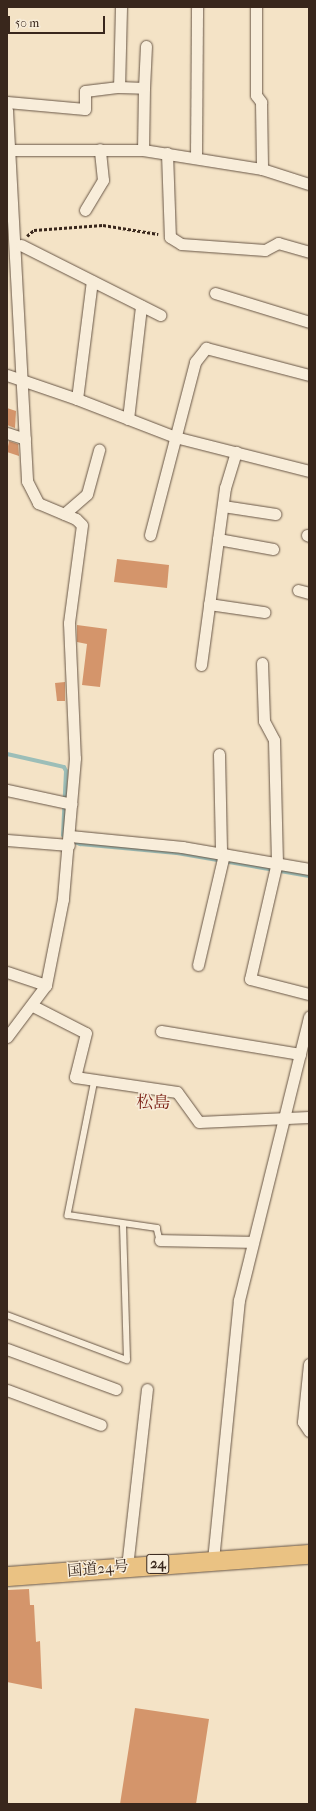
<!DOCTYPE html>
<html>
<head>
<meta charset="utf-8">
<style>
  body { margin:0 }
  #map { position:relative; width:316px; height:1811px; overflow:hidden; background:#f4e3c6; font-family:"IM FELL French Canon","Noto Serif JP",serif }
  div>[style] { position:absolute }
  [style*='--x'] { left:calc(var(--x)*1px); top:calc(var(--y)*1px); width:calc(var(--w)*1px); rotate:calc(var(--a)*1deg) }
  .stream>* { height:4px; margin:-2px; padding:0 2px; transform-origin:2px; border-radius:2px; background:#9cbeb8 }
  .building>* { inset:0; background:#d4956b }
  .path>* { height:2.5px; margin-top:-1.25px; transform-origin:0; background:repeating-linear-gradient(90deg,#39271c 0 3px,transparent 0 5px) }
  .roads { filter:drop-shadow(0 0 1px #685646) drop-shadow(0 0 1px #685646) }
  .service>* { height:5.5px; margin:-2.75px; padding:0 2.75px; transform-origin:2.75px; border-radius:2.75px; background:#f8edda }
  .minor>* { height:11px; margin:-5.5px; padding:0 5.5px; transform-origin:5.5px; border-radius:5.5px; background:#f8edda }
  .trunk>* { height:19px; margin:-9.5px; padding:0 9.5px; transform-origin:9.5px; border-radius:9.5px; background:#eac283 }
  span { translate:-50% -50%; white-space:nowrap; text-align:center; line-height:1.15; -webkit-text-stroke:3px #f8edda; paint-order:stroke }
  .shield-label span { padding:1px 3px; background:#f8edda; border:1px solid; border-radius:3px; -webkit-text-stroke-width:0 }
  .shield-label { font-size:14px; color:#39271c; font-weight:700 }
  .street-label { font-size:15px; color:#39271c }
  .quarter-label { font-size:17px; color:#7a1f14 }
  .frame { position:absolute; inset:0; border:8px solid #39271c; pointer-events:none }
  .scale { position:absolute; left:8px; top:16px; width:97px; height:18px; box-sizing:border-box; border:2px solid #39271c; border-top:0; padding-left:5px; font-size:12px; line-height:14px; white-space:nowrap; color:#39271c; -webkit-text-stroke:3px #f8edda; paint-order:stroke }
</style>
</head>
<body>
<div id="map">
  <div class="stream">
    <i style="--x:7;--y:754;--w:58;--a:12.8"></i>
    <i style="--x:64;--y:767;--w:4;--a:63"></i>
    <i style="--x:66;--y:771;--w:64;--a:92.7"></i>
    <i style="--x:63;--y:835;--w:4;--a:45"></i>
    <i style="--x:72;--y:841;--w:9;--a:21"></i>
    <i style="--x:80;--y:844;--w:97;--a:5.3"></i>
    <i style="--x:177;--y:853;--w:134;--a:9.9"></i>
  </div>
  <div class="building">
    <i style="clip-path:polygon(7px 408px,16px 411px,15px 428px,7px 425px)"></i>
    <i style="clip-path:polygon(9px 441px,18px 444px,19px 456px,7px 452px)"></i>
    <i style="clip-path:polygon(117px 559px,169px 565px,167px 588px,114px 582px)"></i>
    <i style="clip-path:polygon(77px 625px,107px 629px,100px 687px,82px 685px,87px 644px,77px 642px)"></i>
    <i style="clip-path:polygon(65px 682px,65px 701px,57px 701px,55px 683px)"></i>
    <i style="clip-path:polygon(29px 1589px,30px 1605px,34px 1605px,36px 1642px,40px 1641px,42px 1689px,7px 1682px,7px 1590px)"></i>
    <i style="clip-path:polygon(135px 1708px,209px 1719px,196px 1804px,120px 1804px)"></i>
  </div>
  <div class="path">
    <i style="--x:27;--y:236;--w:9;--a:-41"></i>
    <i style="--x:34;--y:230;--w:69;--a:-4.1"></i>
    <i style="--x:103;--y:225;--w:56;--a:9.3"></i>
  </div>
  <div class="roads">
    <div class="service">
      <i style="--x:95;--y:1080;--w:138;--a:101.3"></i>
      <i style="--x:68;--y:1215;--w:90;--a:8.3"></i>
      <i style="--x:157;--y:1228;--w:12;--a:76"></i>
      <i style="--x:7;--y:1315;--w:128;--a:20.6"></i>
      <i style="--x:127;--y:1360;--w:135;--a:-91.7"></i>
    </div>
    <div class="minor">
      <i style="--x:121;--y:7;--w:80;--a:91.4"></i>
      <i style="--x:119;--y:87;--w:25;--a:2"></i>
      <i style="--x:144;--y:88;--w:62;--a:90.9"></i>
      <i style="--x:256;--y:7;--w:88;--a:90"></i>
      <i style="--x:256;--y:95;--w:9;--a:54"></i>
      <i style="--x:261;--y:102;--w:67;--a:89.1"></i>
      <i style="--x:144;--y:88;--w:42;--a:-87.3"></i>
      <i style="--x:7;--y:102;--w:78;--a:5.1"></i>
      <i style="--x:85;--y:109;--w:18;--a:-90"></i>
      <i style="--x:85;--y:91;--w:34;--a:-7"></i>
      <i style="--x:7;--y:110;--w:372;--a:86.9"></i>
      <i style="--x:27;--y:481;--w:25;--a:63"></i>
      <i style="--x:38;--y:503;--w:41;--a:22.8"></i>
      <i style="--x:76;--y:519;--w:8;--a:45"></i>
      <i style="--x:82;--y:525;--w:99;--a:97.6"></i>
      <i style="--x:69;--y:623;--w:135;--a:87.5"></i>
      <i style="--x:75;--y:758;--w:142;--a:94.9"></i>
      <i style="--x:63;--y:899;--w:88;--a:101.2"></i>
      <i style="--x:46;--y:985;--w:65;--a:126.9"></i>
      <i style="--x:11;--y:150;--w:132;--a:0"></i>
      <i style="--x:143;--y:150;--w:121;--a:9.1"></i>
      <i style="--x:262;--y:169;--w:49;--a:17.7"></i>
      <i style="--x:167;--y:153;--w:84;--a:88"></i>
      <i style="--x:170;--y:237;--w:13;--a:32"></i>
      <i style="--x:181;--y:244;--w:84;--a:4.1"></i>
      <i style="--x:265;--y:250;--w:15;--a:-28"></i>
      <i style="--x:278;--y:243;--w:32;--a:16"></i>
      <i style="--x:196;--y:157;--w:150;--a:-89.6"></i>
      <i style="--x:85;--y:210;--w:35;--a:-59"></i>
      <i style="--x:103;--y:180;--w:31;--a:-96"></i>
      <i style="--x:21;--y:245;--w:156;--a:26.7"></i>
      <i style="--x:215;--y:293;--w:98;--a:17.1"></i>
      <i style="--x:7;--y:375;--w:74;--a:18.9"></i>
      <i style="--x:77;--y:399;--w:105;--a:21.2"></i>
      <i style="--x:175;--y:437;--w:138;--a:14.2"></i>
      <i style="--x:77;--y:399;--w:119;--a:-82.8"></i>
      <i style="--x:128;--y:419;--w:114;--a:-83.4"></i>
      <i style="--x:7;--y:433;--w:19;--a:18"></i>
      <i style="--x:223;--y:506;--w:53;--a:8.7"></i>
      <i style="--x:64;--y:514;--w:30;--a:-41"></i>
      <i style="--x:87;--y:494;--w:46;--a:-74.7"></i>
      <i style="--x:150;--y:535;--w:179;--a:-75.4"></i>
      <i style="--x:195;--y:362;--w:18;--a:-52"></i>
      <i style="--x:206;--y:348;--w:106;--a:14.7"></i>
      <i style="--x:307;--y:535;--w:2;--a:27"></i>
      <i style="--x:218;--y:539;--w:56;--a:10.3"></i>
      <i style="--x:298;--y:590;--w:11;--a:15"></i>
      <i style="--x:209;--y:604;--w:56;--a:8.3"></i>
      <i style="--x:262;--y:663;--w:58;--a:88"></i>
      <i style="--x:264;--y:721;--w:21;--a:62"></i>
      <i style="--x:274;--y:740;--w:122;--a:88.6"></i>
      <i style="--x:277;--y:862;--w:120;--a:103"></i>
      <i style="--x:250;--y:979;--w:61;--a:14.3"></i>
      <i style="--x:201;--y:665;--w:179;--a:-82.3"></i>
      <i style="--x:225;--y:488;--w:38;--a:-73"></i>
      <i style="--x:219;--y:754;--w:99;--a:88.8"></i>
      <i style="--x:7;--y:790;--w:66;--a:12.2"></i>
      <i style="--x:70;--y:836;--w:113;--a:5.6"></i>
      <i style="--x:182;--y:847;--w:129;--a:9.8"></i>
      <i style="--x:7;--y:840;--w:62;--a:4.6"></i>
      <i style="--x:198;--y:965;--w:114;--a:-76.8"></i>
      <i style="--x:7;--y:972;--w:41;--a:18.4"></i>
      <i style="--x:33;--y:1006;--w:59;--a:27"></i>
      <i style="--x:86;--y:1033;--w:45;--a:104"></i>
      <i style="--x:75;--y:1077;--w:103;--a:8.4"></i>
      <i style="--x:177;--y:1092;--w:37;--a:54"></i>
      <i style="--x:199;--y:1122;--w:110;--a:-2.6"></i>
      <i style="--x:161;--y:1031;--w:141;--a:9.4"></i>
      <i style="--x:160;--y:1240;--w:92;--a:1.2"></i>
      <i style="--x:7;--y:1349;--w:116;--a:20.2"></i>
      <i style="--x:309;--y:1364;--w:58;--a:95.9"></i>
      <i style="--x:303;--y:1422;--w:11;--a:56"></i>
      <i style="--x:7;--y:1390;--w:100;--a:20.4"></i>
      <i style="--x:213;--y:1560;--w:261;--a:-84.3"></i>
      <i style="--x:239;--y:1300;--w:292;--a:-76.1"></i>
      <i style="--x:127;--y:1567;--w:179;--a:-83.6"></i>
    </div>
    <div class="trunk">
      <i style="--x:7;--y:1576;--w:303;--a:-4.2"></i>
    </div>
  </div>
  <div class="shield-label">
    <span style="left:158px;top:1564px">24</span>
  </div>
  <div class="street-label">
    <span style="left:98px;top:1569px;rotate:-5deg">国道24号</span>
  </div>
  <div class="quarter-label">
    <span style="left:153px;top:1103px">松島</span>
  </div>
  <div class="frame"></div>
  <div class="scale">50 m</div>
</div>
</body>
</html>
